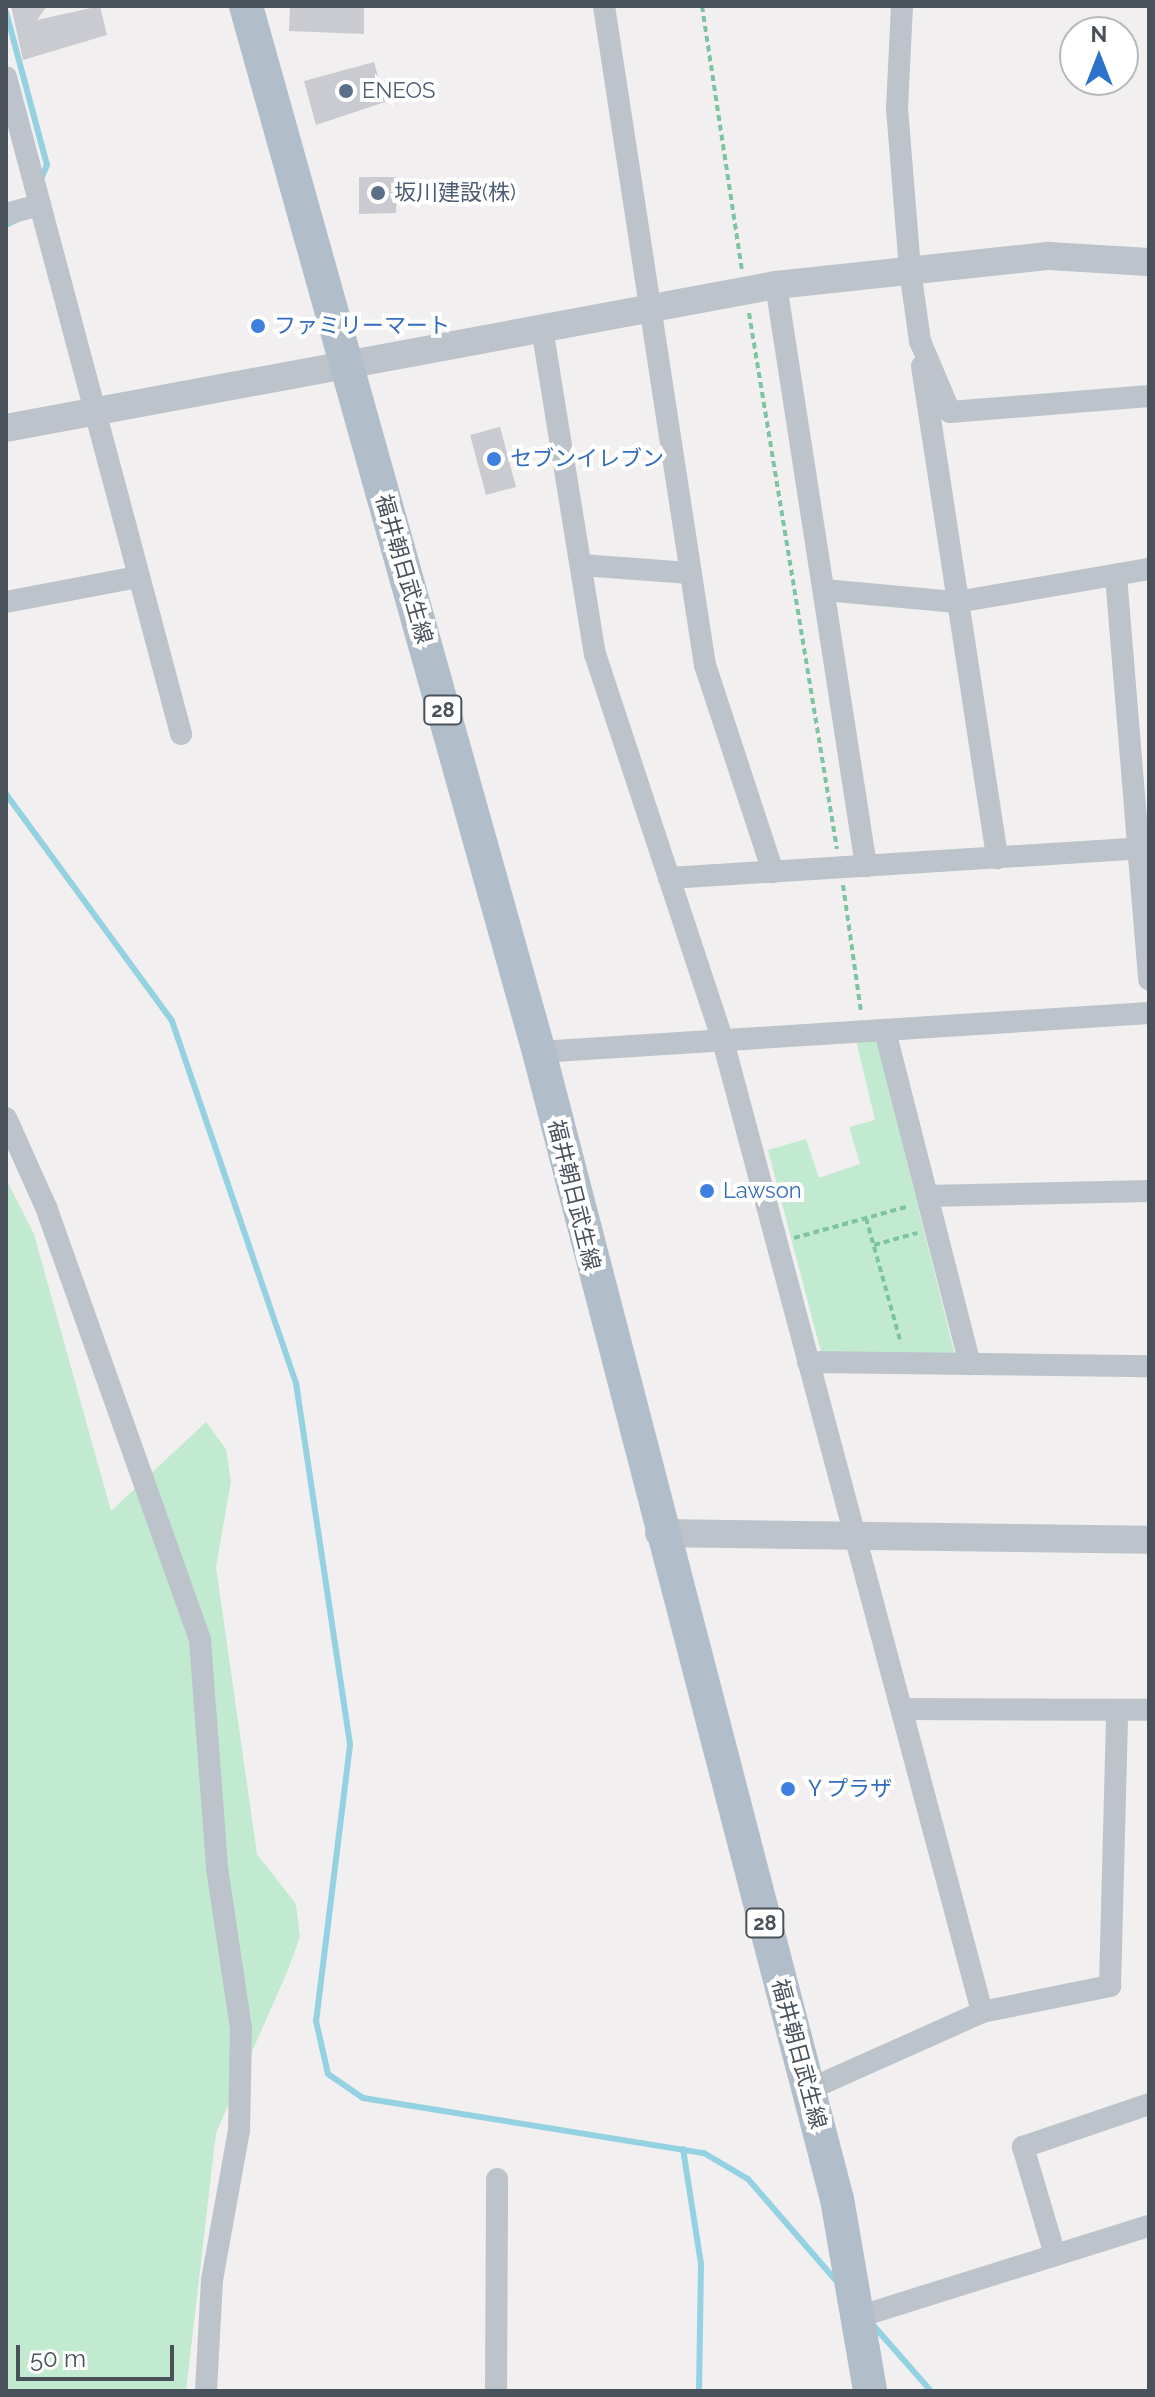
<!DOCTYPE html>
<html>
<head>
<meta charset="utf-8">
<style>
  body { margin:0 }
  #map { position:relative; width:1155px; height:2397px; overflow:hidden; background:#f1efef; font-family:Raleway,"Noto Sans JP",sans-serif }
  div>[style] { position:absolute }
  [style*='--x'] { left:calc(var(--x)*1px); top:calc(var(--y)*1px); width:calc(var(--w)*1px); rotate:calc(var(--a)*1deg) }
  .green>* { inset:0; background:#c2ead1 }
  .stream>* { height:6px; margin:-3px; padding:0 3px; transform-origin:3px; border-radius:3px; background:#94d2e2 }
  .building>* { inset:0; background:#c9cbd1 }
  .path>* { height:4px; margin-top:-2px; transform-origin:0; background:repeating-linear-gradient(90deg,#7ec4a1 0 6px,transparent 0 10px) }
  .minor>* { height:22px; margin:-11px; padding:0 11px; transform-origin:11px; border-radius:11px; background:#bcc3ca }
  .tertiary>* { height:28px; margin:-14px; padding:0 14px; transform-origin:14px; border-radius:14px; background:#bcc3ca }
  .primary>* { height:34px; margin:-17px; padding:0 17px; transform-origin:17px; border-radius:17px; background:#b1beca }
  .dots>* { width:22px; height:22px; translate:-50% -50%; box-sizing:border-box; border:4px solid #fff; border-radius:50% }
  span { translate:-50% -50%; white-space:nowrap; text-align:center; line-height:1.15; -webkit-text-stroke:8px #fff; paint-order:stroke }
  .shield-label span { padding:2px 6px; background:#fff; border:2px solid; border-radius:6px; -webkit-text-stroke-width:0 }
  .shield-label { font-size:20px; color:#49525a; font-weight:700 }
  .service-label { font-size:22px; color:#4e5e75 }
  .left { translate:0 -50%; text-align:left }
  .shop-label { font-size:22px; color:#366cbe }
  .street-label { font-size:22px; color:#49525a }
  .frame { position:absolute; inset:0; border:8px solid #49525a; pointer-events:none }
  .north { position:absolute; left:1059px; top:16px; width:80px; height:80px; box-sizing:border-box; background:#fff; border:2px solid #b6babd; border-radius:50%; rotate:0deg; font-size:22px; font-weight:700; line-height:32px; text-align:center; color:#49525a }
  .north::after { content:''; display:block; margin:auto; width:28px; height:36px; background:#2d73cc; clip-path:polygon(50% 0,100% 100%,50% 72%,0 100%) }
  .scale { position:absolute; left:16px; top:2345px; width:158px; height:36px; box-sizing:border-box; border:4px solid #49525a; border-top:0; padding-left:10px; font-size:24px; line-height:28px; white-space:nowrap; color:#49525a; -webkit-text-stroke:6px #fff; paint-order:stroke }
</style>
</head>
<body>
<div id="map">
  <div class="green">
    <i style="clip-path:polygon(876px 1038px,955px 1355px,821px 1352px,768px 1150px,806px 1139px,819px 1178px,860px 1164px,849px 1127px,875px 1120px,856px 1040px)"></i>
    <i style="clip-path:polygon(6px 1179px,34px 1234px,111px 1511px,206px 1422px,226px 1449px,231px 1481px,216px 1567px,257px 1854px,296px 1904px,300px 1937px,288px 1970px,216px 2133px,186px 2391px,6px 2391px)"></i>
  </div>
  <div class="stream">
    <i style="--x:6;--y:12;--w:158;--a:75"></i>
    <i style="--x:47;--y:165;--w:15;--a:113"></i>
    <i style="--x:6;--y:225;--w:22;--a:-27"></i>
    <i style="--x:6;--y:794;--w:281;--a:53.8"></i>
    <i style="--x:172;--y:1021;--w:383;--a:71.1"></i>
    <i style="--x:296;--y:1383;--w:366;--a:81.5"></i>
    <i style="--x:350;--y:1745;--w:278;--a:97"></i>
    <i style="--x:316;--y:2021;--w:54;--a:77.2"></i>
    <i style="--x:328;--y:2074;--w:42;--a:34.4"></i>
    <i style="--x:363;--y:2098;--w:345;--a:9.2"></i>
    <i style="--x:704;--y:2153;--w:51;--a:30.6"></i>
    <i style="--x:748;--y:2179;--w:138;--a:49.1"></i>
    <i style="--x:683;--y:2149;--w:116;--a:81.1"></i>
    <i style="--x:701;--y:2264;--w:127;--a:90.9"></i>
    <i style="--x:873;--y:2325;--w:88;--a:48.7"></i>
  </div>
  <div class="building">
    <i style="clip-path:polygon(11px 6px,47px 6px,37px 20px,100px 6px,107px 35px,23px 60px)"></i>
    <i style="clip-path:polygon(290px 6px,364px 6px,364px 34px,289px 31px)"></i>
    <i style="clip-path:polygon(374px 62px,385px 102px,316px 125px,304px 81px)"></i>
    <i style="clip-path:polygon(359px 177px,397px 177px,396px 213px,359px 214px)"></i>
    <i style="clip-path:polygon(500px 427px,516px 487px,486px 495px,470px 435px)"></i>
  </div>
  <div class="path">
    <i style="--x:702;--y:6;--w:266;--a:81.4"></i>
    <i style="--x:749;--y:313;--w:543;--a:80.68"></i>
    <i style="--x:843;--y:885;--w:127;--a:81.9"></i>
    <i style="--x:866;--y:1218;--w:130;--a:74.4"></i>
    <i style="--x:794;--y:1238;--w:119;--a:-15.5"></i>
    <i style="--x:874;--y:1245;--w:45;--a:-15.6"></i>
  </div>
  <div class="minor">
    <i style="--x:604;--y:6;--w:667;--a:81.29"></i>
    <i style="--x:705;--y:665;--w:218;--a:71.8"></i>
    <i style="--x:902;--y:6;--w:102;--a:92.8"></i>
    <i style="--x:897;--y:108;--w:163;--a:85.4"></i>
    <i style="--x:910;--y:270;--w:72;--a:82"></i>
    <i style="--x:920;--y:341;--w:77;--a:67.1"></i>
    <i style="--x:950;--y:412;--w:200;--a:-4.6"></i>
    <i style="--x:6;--y:77;--w:680;--a:75.08"></i>
    <i style="--x:6;--y:214;--w:35;--a:-15"></i>
    <i style="--x:776;--y:285;--w:588;--a:81.19"></i>
    <i style="--x:542;--y:328;--w:330;--a:80.8"></i>
    <i style="--x:595;--y:654;--w:408;--a:71.7"></i>
    <i style="--x:723;--y:1041;--w:1005;--a:75.06"></i>
    <i style="--x:922;--y:366;--w:498;--a:81.3"></i>
    <i style="--x:582;--y:565;--w:107;--a:4.3"></i>
    <i style="--x:1116;--y:576;--w:405;--a:85.3"></i>
    <i style="--x:824;--y:590;--w:134;--a:5.2"></i>
    <i style="--x:957;--y:602;--w:195;--a:-9.8"></i>
    <i style="--x:6;--y:602;--w:133;--a:-10.8"></i>
    <i style="--x:669;--y:878;--w:481;--a:-3.6"></i>
    <i style="--x:885;--y:1031;--w:344;--a:75.7"></i>
    <i style="--x:539;--y:1052;--w:611;--a:-3.66"></i>
    <i style="--x:6;--y:1118;--w:98;--a:65.8"></i>
    <i style="--x:46;--y:1207;--w:460;--a:70.4"></i>
    <i style="--x:200;--y:1640;--w:229;--a:85.7"></i>
    <i style="--x:217;--y:1868;--w:162;--a:81.5"></i>
    <i style="--x:241;--y:2028;--w:102;--a:91.1"></i>
    <i style="--x:239;--y:2130;--w:152;--a:100.2"></i>
    <i style="--x:212;--y:2280;--w:111;--a:93.1"></i>
    <i style="--x:927;--y:1196;--w:222;--a:-1.3"></i>
    <i style="--x:808;--y:1362;--w:341;--a:0.7"></i>
    <i style="--x:902;--y:1709;--w:247;--a:0.2"></i>
    <i style="--x:808;--y:2090;--w:191;--a:-24.1"></i>
    <i style="--x:982;--y:2012;--w:131;--a:-11.5"></i>
    <i style="--x:1110;--y:1986;--w:276;--a:-88.5"></i>
    <i style="--x:1055;--y:2255;--w:113;--a:-106.5"></i>
    <i style="--x:1023;--y:2147;--w:133;--a:-18.8"></i>
    <i style="--x:861;--y:2316;--w:302;--a:-17.4"></i>
    <i style="--x:496;--y:2391;--w:212;--a:-89.7"></i>
  </div>
  <div class="tertiary">
    <i style="--x:6;--y:428;--w:783;--a:-10.52"></i>
    <i style="--x:776;--y:285;--w:275;--a:-6.1"></i>
    <i style="--x:1049;--y:256;--w:100;--a:3.4"></i>
    <i style="--x:659;--y:1533;--w:490;--a:0.8"></i>
  </div>
  <div class="primary">
    <i style="--x:246;--y:6;--w:1086;--a:74.35"></i>
    <i style="--x:539;--y:1052;--w:1185;--a:75.44"></i>
    <i style="--x:837;--y:2199;--w:195;--a:80.2"></i>
  </div>
  <div class="dots">
    <i style="left:346px;top:91px;background:#5c6f8a"></i>
    <i style="left:378px;top:193px;background:#5c6f8a"></i>
    <i style="left:258px;top:326px;background:#3f7fe0"></i>
    <i style="left:494px;top:459px;background:#3f7fe0"></i>
    <i style="left:707px;top:1191px;background:#3f7fe0"></i>
    <i style="left:788px;top:1789px;background:#3f7fe0"></i>
  </div>
  <div class="shield-label">
    <span style="left:443px;top:710px">28</span>
    <span style="left:765px;top:1923px">28</span>
  </div>
  <div class="service-label">
    <span class="left" style="left:362px;top:91px">ENEOS</span>
    <span class="left" style="left:394px;top:193px">坂川建設(株)</span>
  </div>
  <div class="shop-label">
    <span class="left" style="left:274px;top:326px">ファミリーマート</span>
    <span class="left" style="left:510px;top:459px">セブンイレブン</span>
    <span class="left" style="left:723px;top:1191px">Lawson</span>
    <span class="left" style="left:804px;top:1789px">Ｙプラザ</span>
  </div>
  <div class="street-label">
    <span style="left:404px;top:569px;rotate:74deg">福井朝日武生線</span>
    <span style="left:574px;top:1195px;rotate:76deg">福井朝日武生線</span>
    <span style="left:799px;top:2054px;rotate:75deg">福井朝日武生線</span>
  </div>
  <div class="frame"></div>
  <div class="north">N</div>
  <div class="scale">50 m</div>
</div>
</body>
</html>
